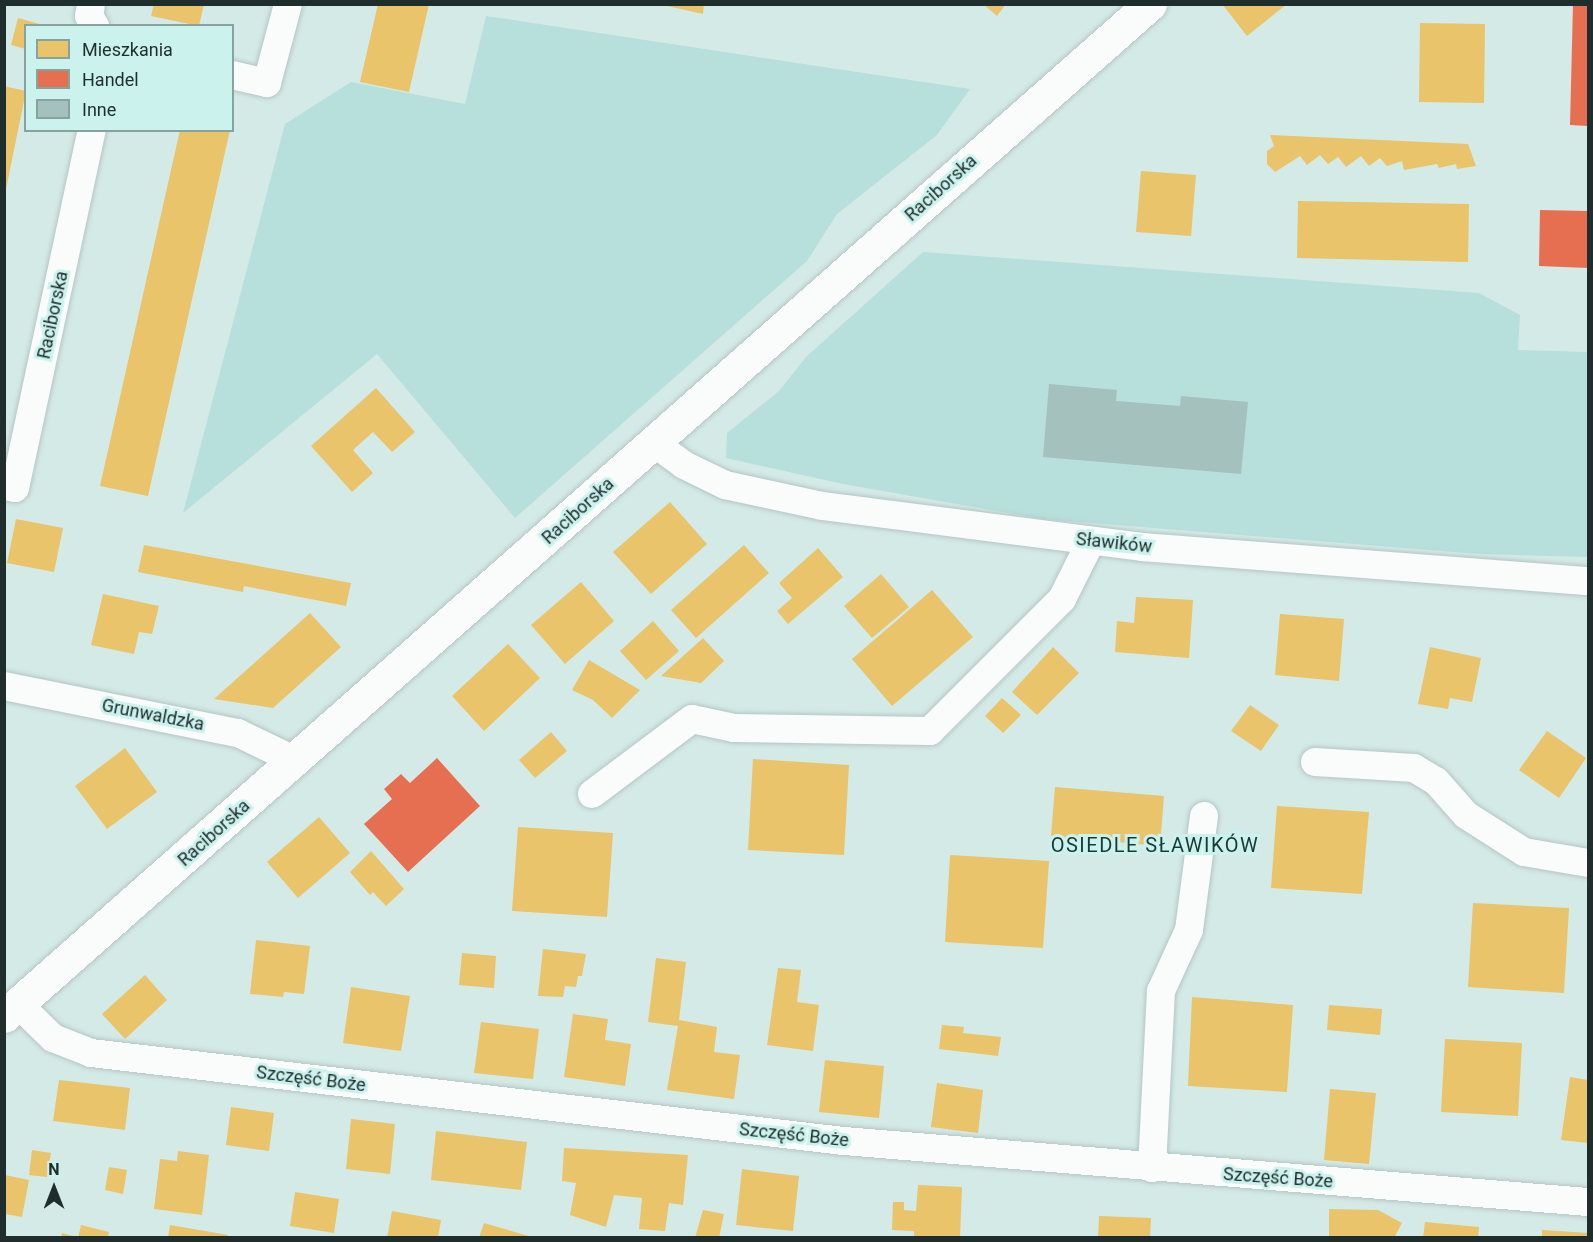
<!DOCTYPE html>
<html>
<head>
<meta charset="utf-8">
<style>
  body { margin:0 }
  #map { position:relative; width:1593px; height:1242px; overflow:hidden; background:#d4eae7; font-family:Roboto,sans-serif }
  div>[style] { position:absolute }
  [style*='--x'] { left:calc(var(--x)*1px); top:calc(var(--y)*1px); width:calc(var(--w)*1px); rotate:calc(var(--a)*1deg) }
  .green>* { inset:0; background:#b7dfdb }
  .homes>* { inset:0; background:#e9c46a }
  .shops>* { inset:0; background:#e76f51 }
  .building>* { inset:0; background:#a4c1be }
  .roads { filter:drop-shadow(0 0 2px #b5c5c4) drop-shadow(0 0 2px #b5c5c4) }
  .street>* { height:28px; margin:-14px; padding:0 14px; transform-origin:14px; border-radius:14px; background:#f9fcfb }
  .secondary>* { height:33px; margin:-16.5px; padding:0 16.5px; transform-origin:16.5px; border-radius:16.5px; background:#f9fcfb }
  span { translate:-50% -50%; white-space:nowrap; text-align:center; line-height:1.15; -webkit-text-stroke:6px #ccf2ee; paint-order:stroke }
  .street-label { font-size:18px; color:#1f2d2c }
  .neighbourhood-label { font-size:20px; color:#183937; letter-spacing:1.5px }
  .frame { position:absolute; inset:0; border:6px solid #1f2d2c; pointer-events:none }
  .legend { position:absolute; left:24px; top:24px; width:210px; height:108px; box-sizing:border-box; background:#ccf2ee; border:2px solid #87a3a0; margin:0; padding:8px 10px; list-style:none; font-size:18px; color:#1f2d2c }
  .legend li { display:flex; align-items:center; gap:12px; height:30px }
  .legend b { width:30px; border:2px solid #87a3a0 }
  .north { position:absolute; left:24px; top:1158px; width:60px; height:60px; -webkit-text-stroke:4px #ccf2ee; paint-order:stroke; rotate:0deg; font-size:16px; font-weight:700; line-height:24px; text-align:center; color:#1f2d2c }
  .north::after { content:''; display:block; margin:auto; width:21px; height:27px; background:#1f2d2c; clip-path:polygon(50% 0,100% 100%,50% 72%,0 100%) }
</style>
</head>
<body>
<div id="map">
  <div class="green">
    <i style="clip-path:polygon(486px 16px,970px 89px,937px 135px,837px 214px,807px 261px,515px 518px,377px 354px,183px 513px,285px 124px,351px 82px,465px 104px)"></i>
    <i style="clip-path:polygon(923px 252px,1479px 293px,1520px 315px,1518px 350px,1588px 352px,1588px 557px,1479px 554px,1042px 519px,843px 484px,726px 458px,727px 433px,779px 391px,806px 357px)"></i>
  </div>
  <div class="homes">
    <i style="clip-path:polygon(154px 4px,204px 4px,199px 26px,151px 16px)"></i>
    <i style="clip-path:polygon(378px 4px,429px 4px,409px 92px,360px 82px)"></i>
    <i style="clip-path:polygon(658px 4px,704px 4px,703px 14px)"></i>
    <i style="clip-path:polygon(983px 4px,1006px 4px,997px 16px)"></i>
    <i style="clip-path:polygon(1222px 4px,1287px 4px,1247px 36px)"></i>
    <i style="clip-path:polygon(18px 18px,43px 25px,26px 26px,26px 49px,11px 45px)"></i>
    <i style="clip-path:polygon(1420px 23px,1485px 24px,1484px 103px,1419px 102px)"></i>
    <i style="clip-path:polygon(4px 86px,26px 91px,5px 194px,4px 194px)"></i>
    <i style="clip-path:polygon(180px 130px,230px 130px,148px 496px,100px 486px)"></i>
    <i style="clip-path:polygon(1270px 135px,1468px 144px,1476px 166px,1457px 169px,1456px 164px,1439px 168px,1437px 164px,1404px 170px,1402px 161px,1387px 166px,1380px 158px,1369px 166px,1361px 156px,1346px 167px,1338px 157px,1328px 164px,1320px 155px,1307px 165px,1300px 156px,1275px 172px,1267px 164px,1267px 151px,1274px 146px)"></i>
    <i style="clip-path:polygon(1141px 171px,1196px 175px,1191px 236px,1136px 232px)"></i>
    <i style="clip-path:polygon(1298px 201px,1469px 204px,1468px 262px,1297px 258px)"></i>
    <i style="clip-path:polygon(376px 388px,415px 432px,392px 452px,373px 432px,353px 450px,373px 473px,352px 492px,311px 446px)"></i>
    <i style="clip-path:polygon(670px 502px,707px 544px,651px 594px,613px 552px)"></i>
    <i style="clip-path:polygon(16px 519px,63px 528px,54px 572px,7px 563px)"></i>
    <i style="clip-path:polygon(144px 545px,351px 583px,346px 606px,244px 586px,243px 592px,138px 572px)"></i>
    <i style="clip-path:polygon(744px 545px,769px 573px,696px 638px,671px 610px)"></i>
    <i style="clip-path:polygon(818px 548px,843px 577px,788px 624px,777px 611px,792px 598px,779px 583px)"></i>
    <i style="clip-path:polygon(881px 574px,909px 607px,872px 638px,844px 606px)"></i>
    <i style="clip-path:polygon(581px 582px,614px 621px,565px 664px,531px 625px)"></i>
    <i style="clip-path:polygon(932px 590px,973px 637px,892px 706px,852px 659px)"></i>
    <i style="clip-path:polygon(103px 594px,159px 606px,152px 634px,139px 632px,134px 654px,91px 645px)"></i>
    <i style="clip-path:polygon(1136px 597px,1193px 600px,1189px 658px,1115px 652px,1117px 621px,1134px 623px)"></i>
    <i style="clip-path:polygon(310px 613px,341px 647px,273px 708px,214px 699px)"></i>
    <i style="clip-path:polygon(1280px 614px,1344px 619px,1339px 681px,1275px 675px)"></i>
    <i style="clip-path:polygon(653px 621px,679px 651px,646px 680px,620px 651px)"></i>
    <i style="clip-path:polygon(703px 638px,724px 661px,701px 683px,661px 676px)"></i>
    <i style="clip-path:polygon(508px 644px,540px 678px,484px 731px,452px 696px)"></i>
    <i style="clip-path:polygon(1053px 647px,1079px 673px,1037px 715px,1012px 692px)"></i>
    <i style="clip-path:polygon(1430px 647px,1481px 658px,1472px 702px,1450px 698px,1448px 709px,1418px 704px)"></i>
    <i style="clip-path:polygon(589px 660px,640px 690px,612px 718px,593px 700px,572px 690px)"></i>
    <i style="clip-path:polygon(1002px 698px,1021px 715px,1003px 733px,985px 716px)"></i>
    <i style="clip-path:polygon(1250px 705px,1279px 725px,1261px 751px,1231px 731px)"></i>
    <i style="clip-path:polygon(1547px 731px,1586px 758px,1559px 798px,1519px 770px)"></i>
    <i style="clip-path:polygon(551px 732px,567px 751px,535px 778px,519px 760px)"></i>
    <i style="clip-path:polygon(125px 748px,157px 792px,107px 829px,75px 786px)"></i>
    <i style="clip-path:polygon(753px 759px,849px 765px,844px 855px,748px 850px)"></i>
    <i style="clip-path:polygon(1055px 787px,1164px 796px,1160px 846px,1051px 836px)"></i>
    <i style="clip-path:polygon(1277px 806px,1369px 812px,1362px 894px,1271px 888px)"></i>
    <i style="clip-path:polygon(319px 817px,350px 853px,298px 898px,267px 862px)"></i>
    <i style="clip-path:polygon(518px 827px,613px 833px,607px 917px,512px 911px)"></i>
    <i style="clip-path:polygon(371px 851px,404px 889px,386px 906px,373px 892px,370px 895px,350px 872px)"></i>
    <i style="clip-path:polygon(950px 855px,1049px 861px,1043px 948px,945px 942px)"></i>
    <i style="clip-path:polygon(1473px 903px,1569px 908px,1564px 993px,1468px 987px)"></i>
    <i style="clip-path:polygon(256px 940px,310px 946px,304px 994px,284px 992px,283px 997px,250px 994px)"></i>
    <i style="clip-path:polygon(543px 949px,586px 954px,582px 976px,578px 976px,576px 987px,565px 986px,563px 997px,538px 996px)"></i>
    <i style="clip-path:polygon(462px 953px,496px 956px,494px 988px,459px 985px)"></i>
    <i style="clip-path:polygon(656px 958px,686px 962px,679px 1020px,717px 1027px,714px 1052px,740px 1055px,734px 1099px,667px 1090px,678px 1026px,648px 1022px)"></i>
    <i style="clip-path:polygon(778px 968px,801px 970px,797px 1002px,819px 1005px,813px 1051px,767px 1045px)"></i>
    <i style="clip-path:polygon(145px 975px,167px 1000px,125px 1039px,102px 1014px)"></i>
    <i style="clip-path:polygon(351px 987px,410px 996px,401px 1051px,343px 1043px)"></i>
    <i style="clip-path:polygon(1192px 997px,1293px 1005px,1287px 1092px,1188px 1086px)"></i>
    <i style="clip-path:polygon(1329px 1005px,1382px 1009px,1380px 1035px,1327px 1030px)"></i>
    <i style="clip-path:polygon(573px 1014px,608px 1019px,605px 1040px,631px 1044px,625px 1086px,564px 1077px)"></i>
    <i style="clip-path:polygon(481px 1022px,539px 1029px,533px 1079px,474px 1073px)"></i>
    <i style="clip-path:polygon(942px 1025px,964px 1027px,963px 1033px,1001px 1037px,998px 1056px,939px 1049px)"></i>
    <i style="clip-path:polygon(1445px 1039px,1522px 1043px,1518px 1116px,1441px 1112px)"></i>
    <i style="clip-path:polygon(825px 1060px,884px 1066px,879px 1118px,819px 1112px)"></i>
    <i style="clip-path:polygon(1570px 1077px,1588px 1080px,1588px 1143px,1561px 1140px)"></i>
    <i style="clip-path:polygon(59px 1080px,130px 1088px,125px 1130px,53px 1121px)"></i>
    <i style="clip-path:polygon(937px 1083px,983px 1090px,978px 1133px,931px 1127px)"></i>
    <i style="clip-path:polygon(1330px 1089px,1376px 1093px,1369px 1164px,1324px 1160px)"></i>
    <i style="clip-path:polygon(231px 1107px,274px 1113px,269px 1151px,226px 1145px)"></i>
    <i style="clip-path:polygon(351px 1119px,395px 1124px,390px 1174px,346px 1169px)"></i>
    <i style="clip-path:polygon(436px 1131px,527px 1142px,521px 1190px,431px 1180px)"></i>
    <i style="clip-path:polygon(564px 1148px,688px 1155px,683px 1205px,669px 1203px,665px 1231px,639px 1229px,642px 1198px,614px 1195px,606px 1227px,570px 1215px,576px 1183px,562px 1181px)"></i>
    <i style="clip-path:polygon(32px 1150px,51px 1153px,47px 1177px,29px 1175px)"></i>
    <i style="clip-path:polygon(178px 1151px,209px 1155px,202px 1215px,154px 1209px,160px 1159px,177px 1161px)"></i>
    <i style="clip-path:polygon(109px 1167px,127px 1170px,123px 1194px,105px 1190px)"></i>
    <i style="clip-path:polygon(742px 1169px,799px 1176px,793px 1231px,736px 1225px)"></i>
    <i style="clip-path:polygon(5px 1175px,29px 1180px,22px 1217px,5px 1214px)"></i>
    <i style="clip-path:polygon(918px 1185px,962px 1187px,960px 1238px,914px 1238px,914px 1231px,892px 1230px,893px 1202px,904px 1202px,904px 1210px,916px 1211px)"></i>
    <i style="clip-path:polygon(295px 1192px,339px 1199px,334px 1233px,290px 1226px)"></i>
    <i style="clip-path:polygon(1329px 1209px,1378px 1210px,1402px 1223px,1394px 1238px,1329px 1238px)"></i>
    <i style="clip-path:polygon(703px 1210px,724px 1214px,719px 1238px,695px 1238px)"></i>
    <i style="clip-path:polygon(392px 1211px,441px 1220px,438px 1238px,387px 1238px)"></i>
    <i style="clip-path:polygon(1099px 1216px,1151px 1218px,1150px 1238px,1098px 1238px)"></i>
    <i style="clip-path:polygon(1425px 1222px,1479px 1227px,1478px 1238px,1423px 1238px)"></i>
    <i style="clip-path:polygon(484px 1223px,532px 1237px,532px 1238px,479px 1238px)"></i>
    <i style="clip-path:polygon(81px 1225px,109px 1232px,108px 1238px,78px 1238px)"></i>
    <i style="clip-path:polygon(170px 1225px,228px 1235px,227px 1238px,168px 1238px)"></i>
    <i style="clip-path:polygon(1542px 1230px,1588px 1233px,1588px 1238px,1542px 1238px)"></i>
    <i style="clip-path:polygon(62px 1233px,77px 1237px,77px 1238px,61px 1238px)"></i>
  </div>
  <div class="shops">
    <i style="clip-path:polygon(1573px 4px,1588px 4px,1588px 126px,1570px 125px)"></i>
    <i style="clip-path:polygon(1540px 210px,1588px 211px,1588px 268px,1539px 266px)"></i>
    <i style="clip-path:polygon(437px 758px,480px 806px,408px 872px,364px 824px,392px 799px,384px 789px,401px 774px,410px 783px)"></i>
  </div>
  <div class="building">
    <i style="clip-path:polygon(1049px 384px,1117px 390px,1116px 401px,1180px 406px,1181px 396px,1248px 402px,1241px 474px,1043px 457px)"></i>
  </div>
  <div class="roads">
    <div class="street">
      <i style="--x:91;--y:4;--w:12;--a:99"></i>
      <i style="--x:89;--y:16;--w:12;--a:59"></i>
      <i style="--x:232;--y:75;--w:36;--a:13"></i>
      <i style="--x:267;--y:83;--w:82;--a:-75.1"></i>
      <i style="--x:654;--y:443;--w:37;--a:36"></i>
      <i style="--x:684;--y:465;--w:46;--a:26"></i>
      <i style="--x:725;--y:485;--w:99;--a:12.2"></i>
      <i style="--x:822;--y:506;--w:324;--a:7.3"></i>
      <i style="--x:1143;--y:547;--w:446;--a:4.4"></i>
      <i style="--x:4;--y:486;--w:11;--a:10"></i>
      <i style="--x:15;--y:488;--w:366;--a:-77.9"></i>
      <i style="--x:4;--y:686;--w:239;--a:11.4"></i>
      <i style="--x:238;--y:733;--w:64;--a:25.8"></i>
      <i style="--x:1315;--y:762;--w:99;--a:3.5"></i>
      <i style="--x:1414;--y:768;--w:26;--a:31"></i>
      <i style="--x:1436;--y:781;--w:45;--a:48.6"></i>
      <i style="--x:1466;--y:815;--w:69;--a:32.5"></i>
      <i style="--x:1524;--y:852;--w:65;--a:9.8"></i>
      <i style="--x:592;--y:794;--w:125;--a:-36.9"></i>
      <i style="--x:692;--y:719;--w:43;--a:12.1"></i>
      <i style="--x:734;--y:728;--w:196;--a:0.9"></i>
      <i style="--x:930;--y:731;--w:187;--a:-45"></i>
      <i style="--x:1062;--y:599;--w:65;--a:-63.4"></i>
      <i style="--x:18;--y:1004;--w:49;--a:44.2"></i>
      <i style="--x:53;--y:1038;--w:41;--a:21.5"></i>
      <i style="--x:91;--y:1053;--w:758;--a:6.67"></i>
      <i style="--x:844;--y:1141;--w:746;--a:4.69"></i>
      <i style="--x:1152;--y:1168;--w:177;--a:-87.1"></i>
      <i style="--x:1161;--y:991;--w:67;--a:-65.3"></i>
      <i style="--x:1189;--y:930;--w:115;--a:-82.5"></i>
    </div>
    <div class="secondary">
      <i style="--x:4;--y:1016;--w:1529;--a:-41.45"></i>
    </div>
  </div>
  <div class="street-label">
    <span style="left:941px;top:188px;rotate:-42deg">Raciborska</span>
    <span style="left:53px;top:315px;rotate:-78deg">Raciborska</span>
    <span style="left:578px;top:511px;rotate:-42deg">Raciborska</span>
    <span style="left:1114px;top:543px;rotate:6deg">Sławików</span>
    <span style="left:153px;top:715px;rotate:11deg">Grunwaldzka</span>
    <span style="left:214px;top:833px;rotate:-42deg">Raciborska</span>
    <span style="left:311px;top:1079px;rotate:7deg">Szczęść Boże</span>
    <span style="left:794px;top:1135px;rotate:6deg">Szczęść Boże</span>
    <span style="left:1278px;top:1178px;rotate:4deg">Szczęść Boże</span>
  </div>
  <div class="neighbourhood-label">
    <span style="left:1155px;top:845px">OSIEDLE SŁAWIKÓW</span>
  </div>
  <div class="frame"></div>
  <ul class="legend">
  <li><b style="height:16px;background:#e9c46a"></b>Mieszkania</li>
  <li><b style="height:16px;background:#e76f51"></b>Handel</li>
  <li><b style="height:16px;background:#a4c1be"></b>Inne</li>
  </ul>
  <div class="north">N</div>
</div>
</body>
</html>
